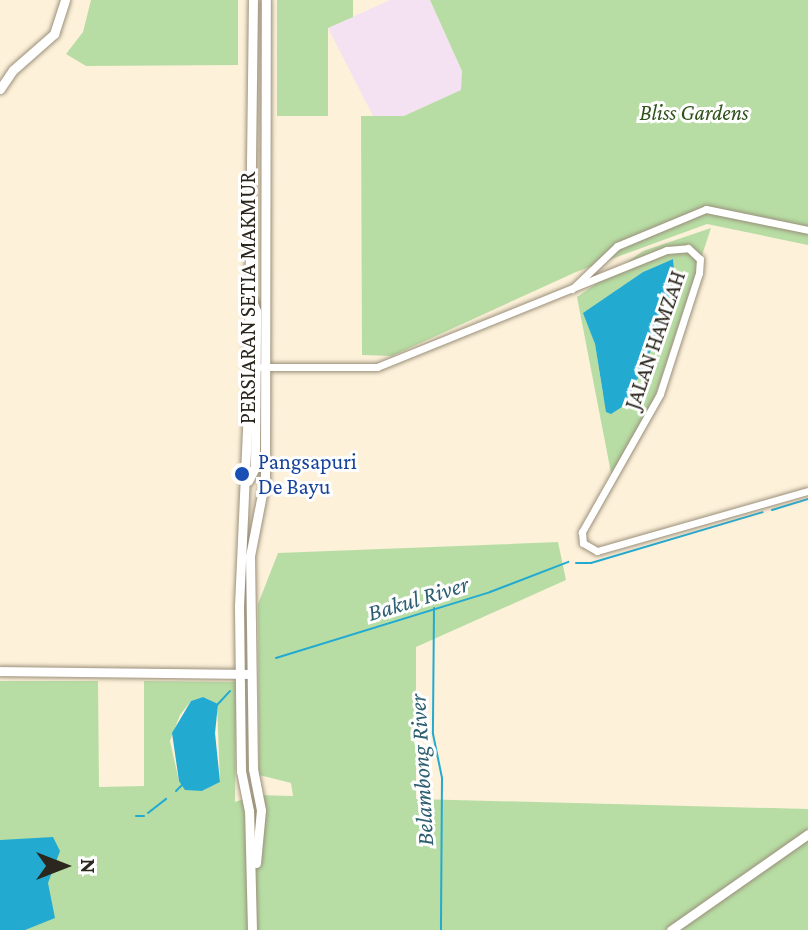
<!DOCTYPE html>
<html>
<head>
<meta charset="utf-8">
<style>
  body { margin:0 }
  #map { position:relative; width:808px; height:930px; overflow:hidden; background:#fdf1da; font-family:"Crimson Pro",serif }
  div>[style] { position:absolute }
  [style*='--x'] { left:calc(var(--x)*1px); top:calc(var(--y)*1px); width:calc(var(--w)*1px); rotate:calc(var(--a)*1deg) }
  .industrial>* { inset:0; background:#f4e2f2 }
  .green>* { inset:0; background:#b7dda4 }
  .water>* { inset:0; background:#22aad1 }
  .stream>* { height:2px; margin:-1px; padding:0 1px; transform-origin:1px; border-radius:1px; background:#22aad1 }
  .roads { filter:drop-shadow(0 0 2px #9a8f7a) drop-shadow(0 0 2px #9a8f7a) }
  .minor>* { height:7px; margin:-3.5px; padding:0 3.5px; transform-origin:3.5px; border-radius:3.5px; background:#fff }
  .tertiary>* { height:9px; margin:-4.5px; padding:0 4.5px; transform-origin:4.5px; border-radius:4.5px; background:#fff }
  .dots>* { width:22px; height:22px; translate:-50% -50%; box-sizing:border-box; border:4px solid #fff; border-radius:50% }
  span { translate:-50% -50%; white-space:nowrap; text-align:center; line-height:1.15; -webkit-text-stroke:6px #fff; paint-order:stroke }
  .park-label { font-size:22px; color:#30511b; font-style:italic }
  .street-label { font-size:22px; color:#2b271e }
  .transit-label { font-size:22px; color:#164399 }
  .left { translate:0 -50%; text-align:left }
  .water-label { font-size:24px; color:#2d5f71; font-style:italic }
  .north { position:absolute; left:24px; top:826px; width:80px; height:80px; -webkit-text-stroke:6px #fff; paint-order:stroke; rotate:90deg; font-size:22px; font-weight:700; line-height:32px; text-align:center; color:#2b271e }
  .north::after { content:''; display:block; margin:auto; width:28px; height:36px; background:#2b271e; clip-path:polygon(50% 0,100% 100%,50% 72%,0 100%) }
</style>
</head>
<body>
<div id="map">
  <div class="industrial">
    <i style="clip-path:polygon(390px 0,430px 0,462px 71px,462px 90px,404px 116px,373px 116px,328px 28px)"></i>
  </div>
  <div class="green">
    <i style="clip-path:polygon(91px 0,238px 0,238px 65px,86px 66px,66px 54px,83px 32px)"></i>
    <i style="clip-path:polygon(277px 0,353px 0,353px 17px,328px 28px,328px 116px,277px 116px)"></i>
    <i style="clip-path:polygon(430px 0,808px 0,808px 245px,707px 224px,576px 272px,392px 356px,362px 355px,361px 116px,404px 116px,461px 90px,462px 71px)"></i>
    <i style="clip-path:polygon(evenodd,711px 228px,652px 406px,612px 478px,577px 297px,643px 251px,711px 228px,673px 259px,675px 278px,656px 340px,646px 358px,603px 394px,595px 344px,584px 313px,643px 272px,673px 259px)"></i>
    <i style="clip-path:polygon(evenodd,558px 542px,566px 580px,416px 647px,416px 799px,808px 809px,808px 930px,0 930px,0 681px,98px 681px,99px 787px,144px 786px,144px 681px,236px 682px,235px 802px,255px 795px,293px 796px,291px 783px,259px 775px,258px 604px,278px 553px,558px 542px,203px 697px,217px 704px,220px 782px,202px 791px,179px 781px,170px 741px,180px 715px,191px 701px,203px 697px)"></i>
  </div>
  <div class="water">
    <i style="clip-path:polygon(673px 259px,675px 278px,656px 340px,625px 405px,611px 414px,606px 412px,595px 344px,583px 313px,643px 272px)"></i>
    <i style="clip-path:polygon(203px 697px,218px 704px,215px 733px,220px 782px,202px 791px,185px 790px,179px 781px,172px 733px,191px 701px)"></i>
    <i style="clip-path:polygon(53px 837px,60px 851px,48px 883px,55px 918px,25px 930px,0 930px,0 840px)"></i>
  </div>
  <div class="stream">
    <i style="--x:772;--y:510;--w:38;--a:-17"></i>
    <i style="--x:576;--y:563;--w:15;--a:0"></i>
    <i style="--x:591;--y:563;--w:179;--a:-16.5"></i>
    <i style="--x:434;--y:608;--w:126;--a:90.5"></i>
    <i style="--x:433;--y:734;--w:45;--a:78.4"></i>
    <i style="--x:442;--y:778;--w:152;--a:90.4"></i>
    <i style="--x:276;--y:658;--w:224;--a:-17.1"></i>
    <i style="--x:490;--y:592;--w:84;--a:-21"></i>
    <i style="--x:217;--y:705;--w:19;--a:-47"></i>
    <i style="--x:176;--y:791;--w:10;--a:-45"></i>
    <i style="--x:148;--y:813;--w:23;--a:-38"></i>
    <i style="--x:136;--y:816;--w:8;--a:0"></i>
  </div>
  <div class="roads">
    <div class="minor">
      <i style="--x:572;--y:289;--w:62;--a:-43.7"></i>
      <i style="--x:617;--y:246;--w:96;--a:-22.6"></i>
      <i style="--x:706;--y:209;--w:104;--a:11.6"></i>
      <i style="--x:262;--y:367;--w:115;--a:0"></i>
      <i style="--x:377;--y:367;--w:313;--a:-22"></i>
      <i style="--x:667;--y:250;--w:21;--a:-5"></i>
      <i style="--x:688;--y:248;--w:16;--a:43"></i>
      <i style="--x:700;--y:259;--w:14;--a:94"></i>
      <i style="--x:699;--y:273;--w:127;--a:107.9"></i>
      <i style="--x:660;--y:394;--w:159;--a:119.5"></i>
      <i style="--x:582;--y:532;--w:11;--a:85"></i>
      <i style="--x:583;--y:543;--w:16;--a:30"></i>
      <i style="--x:597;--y:551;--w:219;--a:-15.9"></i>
    </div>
    <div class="tertiary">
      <i style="--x:0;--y:89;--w:23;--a:-56"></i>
      <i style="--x:13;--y:70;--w:55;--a:-41.3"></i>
      <i style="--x:54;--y:34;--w:36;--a:-72"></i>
      <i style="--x:248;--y:481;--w:15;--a:-62"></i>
      <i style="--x:255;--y:468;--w:157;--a:-89.6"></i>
      <i style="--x:256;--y:311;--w:14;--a:-111"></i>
      <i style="--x:0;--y:671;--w:248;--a:0.7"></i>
      <i style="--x:256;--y:863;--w:53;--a:-84.6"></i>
      <i style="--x:261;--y:810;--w:42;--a:-101"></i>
      <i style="--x:253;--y:769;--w:213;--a:-90.8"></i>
      <i style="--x:250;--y:556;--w:78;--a:-79"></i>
      <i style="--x:265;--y:479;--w:479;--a:-89.9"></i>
      <i style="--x:252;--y:930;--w:119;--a:-91.4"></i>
      <i style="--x:249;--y:811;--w:41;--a:-101.3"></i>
      <i style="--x:241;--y:771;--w:165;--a:-90.7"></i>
      <i style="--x:239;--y:606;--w:198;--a:-87.4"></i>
      <i style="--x:248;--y:408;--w:408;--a:-89.3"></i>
      <i style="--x:671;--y:930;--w:167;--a:-35"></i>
    </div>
  </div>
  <div class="dots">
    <i style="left:242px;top:474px;background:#1a4fb4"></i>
  </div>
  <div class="park-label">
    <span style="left:694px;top:113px">Bliss Gardens</span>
  </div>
  <div class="street-label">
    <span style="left:248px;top:298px;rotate:-90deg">PERSIARAN SETIA MAKMUR</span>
    <span style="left:655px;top:340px;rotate:-71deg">JALAN HAMZAH</span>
  </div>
  <div class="transit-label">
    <span class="left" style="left:258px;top:474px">Pangsapuri<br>De Bayu</span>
  </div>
  <div class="water-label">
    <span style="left:418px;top:598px;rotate:-17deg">Bakul River</span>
    <span style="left:421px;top:770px;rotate:-93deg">Belambong River</span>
  </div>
  <div class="north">N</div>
</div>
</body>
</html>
